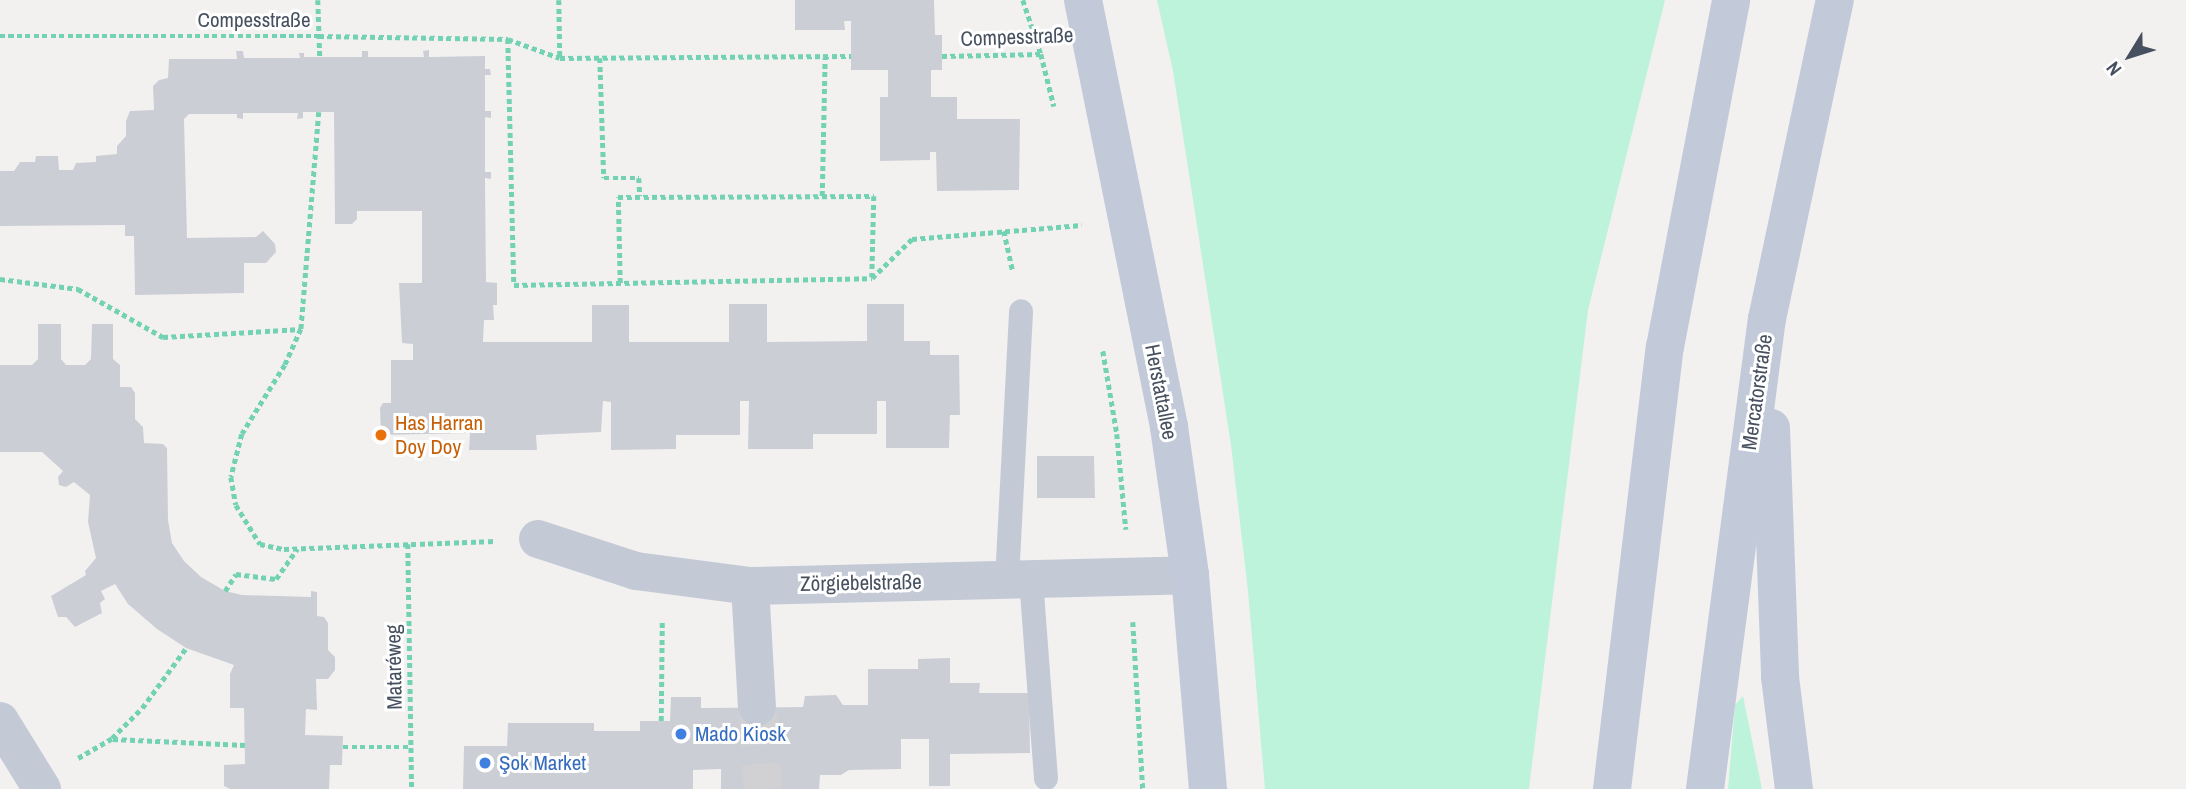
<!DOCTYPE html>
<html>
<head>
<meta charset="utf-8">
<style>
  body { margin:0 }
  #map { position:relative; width:2186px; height:789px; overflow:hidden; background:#f3f1f0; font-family:"Archivo Narrow",sans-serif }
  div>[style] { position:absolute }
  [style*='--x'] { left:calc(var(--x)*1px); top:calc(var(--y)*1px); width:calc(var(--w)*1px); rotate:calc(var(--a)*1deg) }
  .green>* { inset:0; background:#bdf2db }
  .building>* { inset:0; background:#ccced6 }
  .street-tunnel>* { height:38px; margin-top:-19px; transform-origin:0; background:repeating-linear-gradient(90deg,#d1d1d3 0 38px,transparent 0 57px) }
  .path>* { height:4.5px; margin-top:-2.25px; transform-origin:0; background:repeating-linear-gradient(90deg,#73d2b3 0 5px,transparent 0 8.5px) }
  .lane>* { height:24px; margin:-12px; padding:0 12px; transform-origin:12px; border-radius:12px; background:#c3cad6 }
  .street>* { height:38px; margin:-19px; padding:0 19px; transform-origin:19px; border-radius:19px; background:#c3cad6 }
  .secondary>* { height:38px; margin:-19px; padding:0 19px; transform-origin:19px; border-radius:19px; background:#c2cada }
  .dots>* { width:19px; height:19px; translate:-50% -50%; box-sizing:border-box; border:4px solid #fff; border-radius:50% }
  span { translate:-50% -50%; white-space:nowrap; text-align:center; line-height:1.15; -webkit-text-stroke:6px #fff; paint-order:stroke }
  .street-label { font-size:21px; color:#47505f }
  .food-label { font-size:21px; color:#c56008 }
  .left { translate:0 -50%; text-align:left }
  .shop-label { font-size:21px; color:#366cbe }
  .north { position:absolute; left:2095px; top:21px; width:70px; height:70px; -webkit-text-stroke:5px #fff; paint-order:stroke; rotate:232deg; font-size:19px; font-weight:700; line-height:28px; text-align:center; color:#47505f }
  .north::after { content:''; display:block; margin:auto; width:24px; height:32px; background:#47505f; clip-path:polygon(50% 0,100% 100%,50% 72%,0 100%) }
</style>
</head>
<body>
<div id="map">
  <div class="green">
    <i style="clip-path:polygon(1157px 0,1665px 0,1588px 310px,1529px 789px,1265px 789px,1248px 591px,1231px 445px,1173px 71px)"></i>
    <i style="clip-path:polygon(1743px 696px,1762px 789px,1728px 789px,1735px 705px)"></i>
  </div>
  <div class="building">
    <i style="clip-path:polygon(795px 0,934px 0,935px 35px,942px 35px,942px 70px,931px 70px,931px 97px,957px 97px,957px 119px,1020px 119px,1019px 190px,937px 191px,936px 152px,930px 152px,930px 160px,880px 161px,880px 97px,888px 97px,888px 70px,851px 70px,851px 21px,844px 21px,845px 30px,795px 30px)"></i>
    <i style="clip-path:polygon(429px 50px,429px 57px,485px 56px,485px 69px,490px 69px,491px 75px,485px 75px,485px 111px,491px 111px,491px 118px,485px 117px,485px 172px,491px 172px,491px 179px,485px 178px,486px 282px,497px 283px,497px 305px,493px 305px,494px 320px,484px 320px,483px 342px,592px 342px,592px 305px,629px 305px,629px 342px,729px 342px,729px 304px,767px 304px,767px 342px,867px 341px,867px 304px,904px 304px,904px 341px,930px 341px,930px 355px,959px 355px,960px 415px,950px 415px,949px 448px,886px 448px,886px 401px,877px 401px,877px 434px,813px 434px,813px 449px,748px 449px,749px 401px,740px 401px,740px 435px,676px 435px,676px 449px,611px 450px,611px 402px,603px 401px,601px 432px,536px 435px,537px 450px,469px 450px,470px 433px,381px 435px,380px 408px,383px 403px,391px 403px,391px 360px,413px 360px,413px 344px,402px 343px,399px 283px,422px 283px,422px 211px,357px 211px,357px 219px,352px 224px,335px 224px,334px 112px,303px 112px,303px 118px,297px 119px,298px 113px,243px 113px,243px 119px,237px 118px,237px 114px,189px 114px,184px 119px,187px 238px,256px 237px,263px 231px,275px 244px,276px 252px,266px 263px,244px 263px,244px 293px,135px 295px,134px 236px,125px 236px,125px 225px,0 226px,0 171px,14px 171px,20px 162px,35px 162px,36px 156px,58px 156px,59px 170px,73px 170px,76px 163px,96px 162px,96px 156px,117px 154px,117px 146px,126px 136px,126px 121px,130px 111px,154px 110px,153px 86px,159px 80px,168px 78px,169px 59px,237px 59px,236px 51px,243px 51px,244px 58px,300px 58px,299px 53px,304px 53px,304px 57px,362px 57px,362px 51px,368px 51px,368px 57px,424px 57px,423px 51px)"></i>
    <i style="clip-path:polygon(38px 324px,61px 324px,61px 359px,66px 365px,85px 365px,91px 359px,92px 324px,113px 324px,113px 359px,120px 365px,120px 387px,131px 387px,135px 393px,135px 419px,143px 427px,144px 443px,163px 444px,167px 448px,168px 520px,172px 543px,184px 561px,201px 577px,225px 591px,242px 595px,311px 597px,311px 591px,317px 592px,317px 616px,324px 617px,328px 623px,328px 650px,335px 657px,335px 670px,328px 679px,316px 679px,317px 710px,306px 709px,305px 735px,343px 736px,342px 765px,330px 765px,329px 789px,230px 789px,224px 786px,224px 765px,245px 764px,244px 708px,230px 708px,230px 674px,234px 665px,186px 648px,157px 629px,128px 604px,115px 584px,101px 591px,105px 599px,100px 603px,102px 613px,75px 627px,66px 617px,58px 617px,51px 596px,86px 575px,85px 571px,96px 558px,88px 522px,90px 495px,74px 482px,66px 487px,59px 485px,58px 477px,63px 471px,42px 452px,0 452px,0 365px,32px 365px,38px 359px)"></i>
    <i style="clip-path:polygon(1037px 456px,1094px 456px,1095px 498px,1037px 498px)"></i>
    <i style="clip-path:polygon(950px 658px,950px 683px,980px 683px,979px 693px,1029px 693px,1030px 753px,950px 754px,950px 786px,929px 786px,929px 739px,901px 739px,901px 769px,849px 770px,841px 775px,820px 775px,819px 789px,721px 789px,721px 769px,693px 770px,693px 789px,463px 789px,464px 746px,507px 746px,508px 723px,594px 723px,594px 731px,640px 731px,640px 721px,670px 721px,671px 697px,701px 697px,701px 708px,803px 707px,805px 696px,836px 695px,843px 705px,868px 705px,868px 669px,918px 669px,918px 659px)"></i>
  </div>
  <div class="street-tunnel">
    <i style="--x:757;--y:707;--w:82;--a:85.8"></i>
  </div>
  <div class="path">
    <i style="--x:318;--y:0;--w:57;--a:88"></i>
    <i style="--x:559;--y:0;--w:58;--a:89"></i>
    <i style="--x:1023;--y:0;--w:57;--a:71.6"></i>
    <i style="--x:1041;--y:54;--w:54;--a:76"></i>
    <i style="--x:0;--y:36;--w:319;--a:0"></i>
    <i style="--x:319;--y:36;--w:189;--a:0.9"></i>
    <i style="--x:508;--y:39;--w:246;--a:88.6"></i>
    <i style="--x:514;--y:285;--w:358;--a:-1.1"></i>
    <i style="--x:872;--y:278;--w:56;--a:-44.3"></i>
    <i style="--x:912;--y:239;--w:170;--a:-4.7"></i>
    <i style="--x:508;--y:39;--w:55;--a:20.1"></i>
    <i style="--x:560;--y:58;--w:291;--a:-0.4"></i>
    <i style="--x:942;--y:56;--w:101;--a:-1.1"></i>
    <i style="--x:600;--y:58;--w:120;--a:88.1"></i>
    <i style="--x:604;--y:178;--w:35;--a:0"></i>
    <i style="--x:639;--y:178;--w:18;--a:87"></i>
    <i style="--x:319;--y:112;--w:218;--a:94.7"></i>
    <i style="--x:301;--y:329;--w:39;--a:114"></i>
    <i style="--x:285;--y:365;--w:81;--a:121.9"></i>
    <i style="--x:242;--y:434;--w:44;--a:104.3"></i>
    <i style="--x:231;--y:477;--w:28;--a:80"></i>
    <i style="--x:236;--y:505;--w:46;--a:58.4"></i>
    <i style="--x:260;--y:544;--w:25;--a:12"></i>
    <i style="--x:284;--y:549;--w:211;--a:-2.2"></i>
    <i style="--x:822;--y:196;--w:139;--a:-88.8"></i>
    <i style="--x:1004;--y:231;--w:42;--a:77.6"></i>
    <i style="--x:0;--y:279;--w:79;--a:7.3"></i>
    <i style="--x:78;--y:289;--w:98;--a:29.5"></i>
    <i style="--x:163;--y:337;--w:138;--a:-3.3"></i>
    <i style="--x:620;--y:283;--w:86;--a:-91.3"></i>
    <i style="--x:618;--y:197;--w:256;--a:-0.2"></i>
    <i style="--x:874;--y:196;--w:81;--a:91.4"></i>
    <i style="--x:1103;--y:351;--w:84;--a:80.4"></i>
    <i style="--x:1117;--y:434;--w:96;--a:84.6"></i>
    <i style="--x:408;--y:544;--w:245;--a:89.1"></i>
    <i style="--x:225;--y:591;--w:20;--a:-57"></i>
    <i style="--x:236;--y:574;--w:40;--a:7.1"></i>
    <i style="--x:276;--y:579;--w:37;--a:-55"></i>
    <i style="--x:1133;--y:622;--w:167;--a:86.6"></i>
    <i style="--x:661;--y:721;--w:100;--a:-89.4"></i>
    <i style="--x:113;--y:739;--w:132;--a:2.6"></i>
    <i style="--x:343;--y:747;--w:68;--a:0"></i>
    <i style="--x:78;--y:758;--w:39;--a:-30"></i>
    <i style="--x:112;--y:738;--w:42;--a:-45"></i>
    <i style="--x:142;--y:708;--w:74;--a:-53.7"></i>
  </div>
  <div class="lane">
    <i style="--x:1031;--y:579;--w:200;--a:85.7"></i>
    <i style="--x:1007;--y:580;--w:269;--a:-87"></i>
  </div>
  <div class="street">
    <i style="--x:538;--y:539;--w:103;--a:18.1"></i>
    <i style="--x:636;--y:571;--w:115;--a:7.5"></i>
    <i style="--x:750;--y:586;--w:440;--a:-1.4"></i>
    <i style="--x:750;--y:586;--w:121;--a:86.7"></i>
    <i style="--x:0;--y:721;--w:80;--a:58.3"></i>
  </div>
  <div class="secondary">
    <i style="--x:1083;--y:0;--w:436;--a:78.6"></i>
    <i style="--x:1169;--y:427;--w:149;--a:81.9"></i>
    <i style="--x:1190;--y:575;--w:215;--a:85.2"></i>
    <i style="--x:1771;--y:428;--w:249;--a:87.9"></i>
    <i style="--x:1780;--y:677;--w:113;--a:82.9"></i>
    <i style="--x:1612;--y:789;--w:445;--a:-83.2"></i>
    <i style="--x:1665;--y:347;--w:353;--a:-79.2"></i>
    <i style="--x:1705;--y:789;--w:474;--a:-82.5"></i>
    <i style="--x:1767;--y:319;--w:326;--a:-78"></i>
  </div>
  <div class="dots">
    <i style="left:381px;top:435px;background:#e8710a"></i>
    <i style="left:681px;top:734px;background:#3f7fe0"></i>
    <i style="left:485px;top:763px;background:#3f7fe0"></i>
  </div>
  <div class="street-label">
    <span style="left:254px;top:20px">Compesstraße</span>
    <span style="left:1017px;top:37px;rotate:-2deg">Compesstraße</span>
    <span style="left:1161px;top:392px;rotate:79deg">Herstattallee</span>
    <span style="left:1757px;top:392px;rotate:-82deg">Mercatorstraße</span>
    <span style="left:861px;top:583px;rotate:-1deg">Zörgiebelstraße</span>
    <span style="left:394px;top:667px;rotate:-91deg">Mataréweg</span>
  </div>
  <div class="food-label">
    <span class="left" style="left:395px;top:435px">Has Harran<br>Doy Doy</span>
  </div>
  <div class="shop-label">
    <span class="left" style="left:695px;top:734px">Mado Kiosk</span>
    <span class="left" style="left:499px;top:763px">Şok Market</span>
  </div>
  <div class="north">N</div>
</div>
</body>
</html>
